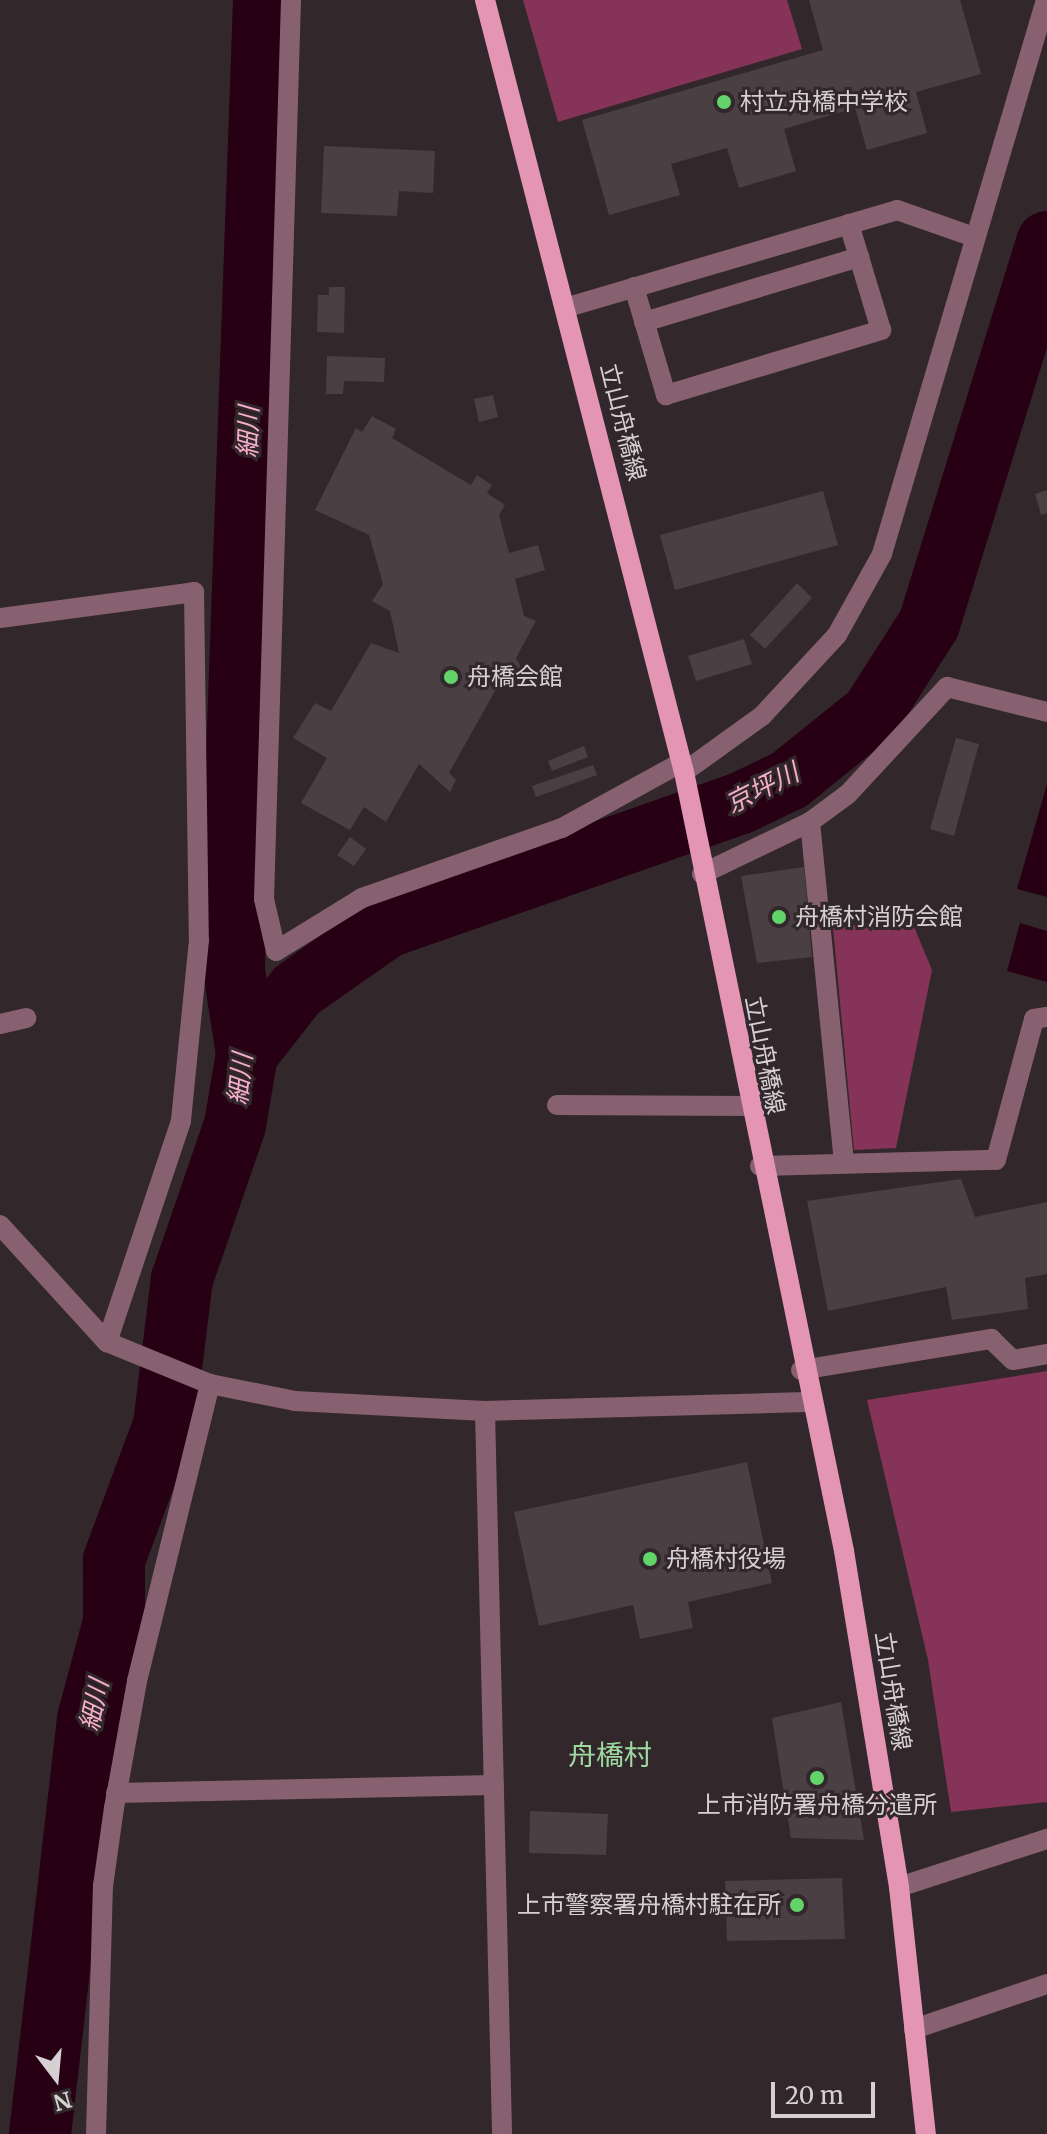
<!DOCTYPE html>
<html>
<head>
<meta charset="utf-8">
<style>
  body { margin:0 }
  #map { position:relative; width:1047px; height:2134px; overflow:hidden; background:#32282b; font-family:Merriweather,"Noto Sans JP",serif }
  div>[style] { position:absolute }
  [style*='--x'] { left:calc(var(--x)*1px); top:calc(var(--y)*1px); width:calc(var(--w)*1px); rotate:calc(var(--a)*1deg) }
  .green>* { inset:0; background:#853358 }
  .water>* { inset:0; background:#270013 }
  .river>* { height:62px; margin:-31px; padding:0 31px; transform-origin:31px; border-radius:31px; background:#270013 }
  .building>* { inset:0; background:#4a3f43 }
  .minor>* { height:20px; margin:-10px; padding:0 10px; transform-origin:10px; border-radius:10px; background:#886170 }
  .major>* { height:20px; margin:-10px; padding:0 10px; transform-origin:10px; border-radius:10px; background:#e595b4 }
  .dots>* { width:22px; height:22px; translate:-50% -50%; box-sizing:border-box; border:4px solid #32282b; border-radius:50% }
  span { translate:-50% -50%; white-space:nowrap; text-align:center; line-height:1.15; -webkit-text-stroke:6px #32282b; paint-order:stroke }
  .poi-label { font-size:24px; color:#d7d0d3 }
  .left { translate:0 -50%; text-align:left }
  .right { translate:-100% -50%; text-align:right }
  .street-label { font-size:24px; color:#d7d0d3 }
  .water-label { font-size:26px; color:#f6adc9; font-style:italic }
  .quarter-label { font-size:28px; color:#9fd9a0 }
  .north { position:absolute; left:16px; top:2038px; width:80px; height:80px; -webkit-text-stroke:6px #32282b; paint-order:stroke; rotate:164deg; font-size:22px; font-weight:700; line-height:32px; text-align:center; color:#d7d0d3 }
  .north::after { content:''; display:block; margin:auto; width:28px; height:36px; background:#d7d0d3; clip-path:polygon(50% 0,100% 100%,50% 72%,0 100%) }
  .scale { position:absolute; left:771px; top:2082px; width:104px; height:36px; box-sizing:border-box; border:4px solid #d7d0d3; border-top:0; padding-left:10px; font-size:24px; line-height:28px; white-space:nowrap; color:#d7d0d3; -webkit-text-stroke:6px #32282b; paint-order:stroke }
</style>
</head>
<body>
<div id="map">
  <div class="green">
    <i style="clip-path:polygon(523px 0,787px 0,802px 49px,558px 122px)"></i>
    <i style="clip-path:polygon(910px 917px,932px 970px,896px 1148px,854px 1150px,833px 928px)"></i>
    <i style="clip-path:polygon(1047px 1371px,1047px 1802px,951px 1812px,928px 1660px,867px 1400px)"></i>
  </div>
  <div class="water">
    <i style="clip-path:polygon(1047px 784px,1047px 897px,1017px 889px)"></i>
    <i style="clip-path:polygon(1020px 923px,1047px 931px,1047px 982px,1007px 971px)"></i>
  </div>
  <div class="river">
    <i style="--x:247;--y:1054;--w:81;--a:-52"></i>
    <i style="--x:297;--y:990;--w:110;--a:-35"></i>
    <i style="--x:387;--y:927;--w:375;--a:-19.3"></i>
    <i style="--x:741;--y:803;--w:53;--a:-25.6"></i>
    <i style="--x:789;--y:780;--w:107;--a:-38.9"></i>
    <i style="--x:872;--y:713;--w:106;--a:-57.4"></i>
    <i style="--x:929;--y:624;--w:400;--a:-72.8"></i>
    <i style="--x:40;--y:2134;--w:418;--a:-83.4"></i>
    <i style="--x:88;--y:1719;--w:100;--a:-75"></i>
    <i style="--x:114;--y:1622;--w:62;--a:-90"></i>
    <i style="--x:114;--y:1560;--w:144;--a:-69.7"></i>
    <i style="--x:164;--y:1425;--w:147;--a:-83"></i>
    <i style="--x:182;--y:1279;--w:163;--a:-71"></i>
    <i style="--x:235;--y:1125;--w:72;--a:-80.4"></i>
    <i style="--x:247;--y:1054;--w:85;--a:-98.8"></i>
    <i style="--x:234;--y:970;--w:215;--a:-89.2"></i>
    <i style="--x:237;--y:755;--w:755;--a:-87.95"></i>
  </div>
  <div class="building">
    <i style="clip-path:polygon(809px 0,960px 0,981px 74px,916px 92px,927px 133px,867px 150px,855px 108px,784px 129px,796px 171px,739px 188px,727px 148px,671px 164px,680px 195px,609px 215px,582px 120px,823px 50px)"></i>
    <i style="clip-path:polygon(324px 146px,435px 151px,433px 193px,399px 191px,397px 216px,321px 213px)"></i>
    <i style="clip-path:polygon(329px 287px,345px 287px,344px 333px,317px 332px,318px 295px,329px 295px)"></i>
    <i style="clip-path:polygon(327px 356px,385px 358px,384px 382px,344px 381px,343px 394px,326px 394px)"></i>
    <i style="clip-path:polygon(493px 395px,498px 417px,479px 422px,474px 399px)"></i>
    <i style="clip-path:polygon(372px 416px,396px 429px,392px 438px,471px 485px,477px 475px,492px 485px,487px 493px,505px 505px,499px 515px,509px 553px,538px 545px,545px 570px,515px 579px,524px 616px,536px 621px,516px 658px,521px 667px,505px 673px,449px 773px,456px 780px,450px 792px,419px 764px,386px 822px,364px 807px,350px 830px,301px 803px,327px 758px,293px 738px,315px 703px,331px 711px,371px 643px,399px 653px,390px 611px,372px 601px,383px 584px,369px 535px,315px 510px,356px 428px,362px 432px)"></i>
    <i style="clip-path:polygon(1047px 490px,1047px 513px,1041px 515px,1035px 494px)"></i>
    <i style="clip-path:polygon(823px 491px,838px 545px,675px 590px,660px 535px)"></i>
    <i style="clip-path:polygon(797px 583px,812px 598px,765px 649px,750px 635px)"></i>
    <i style="clip-path:polygon(744px 639px,752px 664px,696px 681px,688px 656px)"></i>
    <i style="clip-path:polygon(956px 738px,979px 744px,954px 836px,930px 829px)"></i>
    <i style="clip-path:polygon(584px 746px,588px 757px,552px 771px,548px 761px)"></i>
    <i style="clip-path:polygon(593px 765px,597px 775px,536px 797px,532px 786px)"></i>
    <i style="clip-path:polygon(350px 837px,366px 849px,354px 866px,337px 855px)"></i>
    <i style="clip-path:polygon(804px 867px,812px 957px,757px 963px,741px 876px)"></i>
    <i style="clip-path:polygon(961px 1179px,975px 1217px,1047px 1202px,1047px 1274px,1025px 1278px,1028px 1309px,952px 1320px,946px 1287px,828px 1311px,807px 1201px)"></i>
    <i style="clip-path:polygon(747px 1462px,772px 1583px,688px 1602px,693px 1628px,640px 1639px,633px 1605px,539px 1626px,514px 1512px)"></i>
    <i style="clip-path:polygon(841px 1702px,864px 1840px,791px 1838px,772px 1718px)"></i>
    <i style="clip-path:polygon(530px 1811px,608px 1814px,606px 1855px,529px 1853px)"></i>
    <i style="clip-path:polygon(842px 1878px,845px 1939px,727px 1941px,725px 1881px)"></i>
  </div>
  <div class="minor">
    <i style="--x:291;--y:0;--w:899;--a:91.72"></i>
    <i style="--x:264;--y:899;--w:53;--a:77"></i>
    <i style="--x:276;--y:951;--w:101;--a:-31.6"></i>
    <i style="--x:362;--y:898;--w:212;--a:-19.3"></i>
    <i style="--x:562;--y:828;--w:137;--a:-28.8"></i>
    <i style="--x:634;--y:287;--w:113;--a:73.5"></i>
    <i style="--x:666;--y:395;--w:225;--a:-16.8"></i>
    <i style="--x:881;--y:330;--w:111;--a:-106.8"></i>
    <i style="--x:568;--y:307;--w:343;--a:-16.4"></i>
    <i style="--x:897;--y:210;--w:82;--a:19.3"></i>
    <i style="--x:644;--y:322;--w:225;--a:-16.8"></i>
    <i style="--x:0;--y:618;--w:196;--a:-7.6"></i>
    <i style="--x:194;--y:592;--w:348;--a:89.2"></i>
    <i style="--x:199;--y:940;--w:182;--a:95.7"></i>
    <i style="--x:181;--y:1121;--w:233;--a:108.5"></i>
    <i style="--x:684;--y:772;--w:96;--a:-35.7"></i>
    <i style="--x:762;--y:716;--w:110;--a:-47.2"></i>
    <i style="--x:837;--y:635;--w:93;--a:-60.9"></i>
    <i style="--x:882;--y:554;--w:578;--a:-73.51"></i>
    <i style="--x:810;--y:822;--w:340;--a:84.3"></i>
    <i style="--x:702;--y:874;--w:120;--a:-25.7"></i>
    <i style="--x:810;--y:822;--w:47;--a:-36.4"></i>
    <i style="--x:848;--y:794;--w:146;--a:-47.2"></i>
    <i style="--x:947;--y:687;--w:103;--a:14"></i>
    <i style="--x:0;--y:1024;--w:27;--a:-13"></i>
    <i style="--x:557;--y:1105;--w:192;--a:0.3"></i>
    <i style="--x:760;--y:1166;--w:236;--a:-1.5"></i>
    <i style="--x:996;--y:1160;--w:146;--a:-74.9"></i>
    <i style="--x:1034;--y:1019;--w:13;--a:-9"></i>
    <i style="--x:0;--y:1225;--w:159;--a:47.6"></i>
    <i style="--x:107;--y:1342;--w:111;--a:22.2"></i>
    <i style="--x:210;--y:1384;--w:87;--a:11.3"></i>
    <i style="--x:295;--y:1401;--w:190;--a:3"></i>
    <i style="--x:485;--y:1411;--w:323;--a:-1.6"></i>
    <i style="--x:801;--y:1370;--w:193;--a:-9.3"></i>
    <i style="--x:991;--y:1339;--w:30;--a:44"></i>
    <i style="--x:1013;--y:1360;--w:35;--a:-10"></i>
    <i style="--x:485;--y:1411;--w:723;--a:88.65"></i>
    <i style="--x:116;--y:1793;--w:378;--a:-1.2"></i>
    <i style="--x:899;--y:1887;--w:156;--a:-18"></i>
    <i style="--x:914;--y:2029;--w:140;--a:-18.7"></i>
    <i style="--x:96;--y:2134;--w:248;--a:-88.4"></i>
    <i style="--x:103;--y:1886;--w:79;--a:-82"></i>
    <i style="--x:114;--y:1808;--w:129;--a:-79.7"></i>
    <i style="--x:137;--y:1681;--w:306;--a:-76.2"></i>
  </div>
  <div class="major">
    <i style="--x:485;--y:0;--w:797;--a:75.55"></i>
    <i style="--x:684;--y:772;--w:795;--a:78.39"></i>
    <i style="--x:844;--y:1551;--w:340;--a:80.7"></i>
    <i style="--x:899;--y:1887;--w:248;--a:83.8"></i>
  </div>
  <div class="dots">
    <i style="left:724px;top:102px;background:#62d469"></i>
    <i style="left:451px;top:677px;background:#62d469"></i>
    <i style="left:779px;top:917px;background:#62d469"></i>
    <i style="left:650px;top:1559px;background:#62d469"></i>
    <i style="left:817px;top:1778px;background:#62d469"></i>
    <i style="left:797px;top:1905px;background:#62d469"></i>
  </div>
  <div class="poi-label">
    <span class="left" style="left:740px;top:102px">村立舟橋中学校</span>
    <span class="left" style="left:467px;top:677px">舟橋会館</span>
    <span class="left" style="left:795px;top:917px">舟橋村消防会館</span>
    <span class="left" style="left:666px;top:1559px">舟橋村役場</span>
    <span style="left:817px;top:1805px">上市消防署舟橋分遣所</span>
    <span class="right" style="left:781px;top:1905px">上市警察署舟橋村駐在所</span>
  </div>
  <div class="street-label">
    <span style="left:623px;top:422px;rotate:76deg">立山舟橋線</span>
    <span style="left:765px;top:1055px;rotate:79deg">立山舟橋線</span>
    <span style="left:893px;top:1691px;rotate:81deg">立山舟橋線</span>
  </div>
  <div class="water-label">
    <span style="left:248px;top:432px;rotate:-88deg">細川</span>
    <span style="left:762px;top:788px;rotate:-27deg">京坪川</span>
    <span style="left:240px;top:1079px;rotate:-84deg">細川</span>
    <span style="left:94px;top:1705px;rotate:-78deg">細川</span>
  </div>
  <div class="quarter-label">
    <span style="left:610px;top:1755px">舟橋村</span>
  </div>
  <div class="north">N</div>
  <div class="scale">20 m</div>
</div>
</body>
</html>
